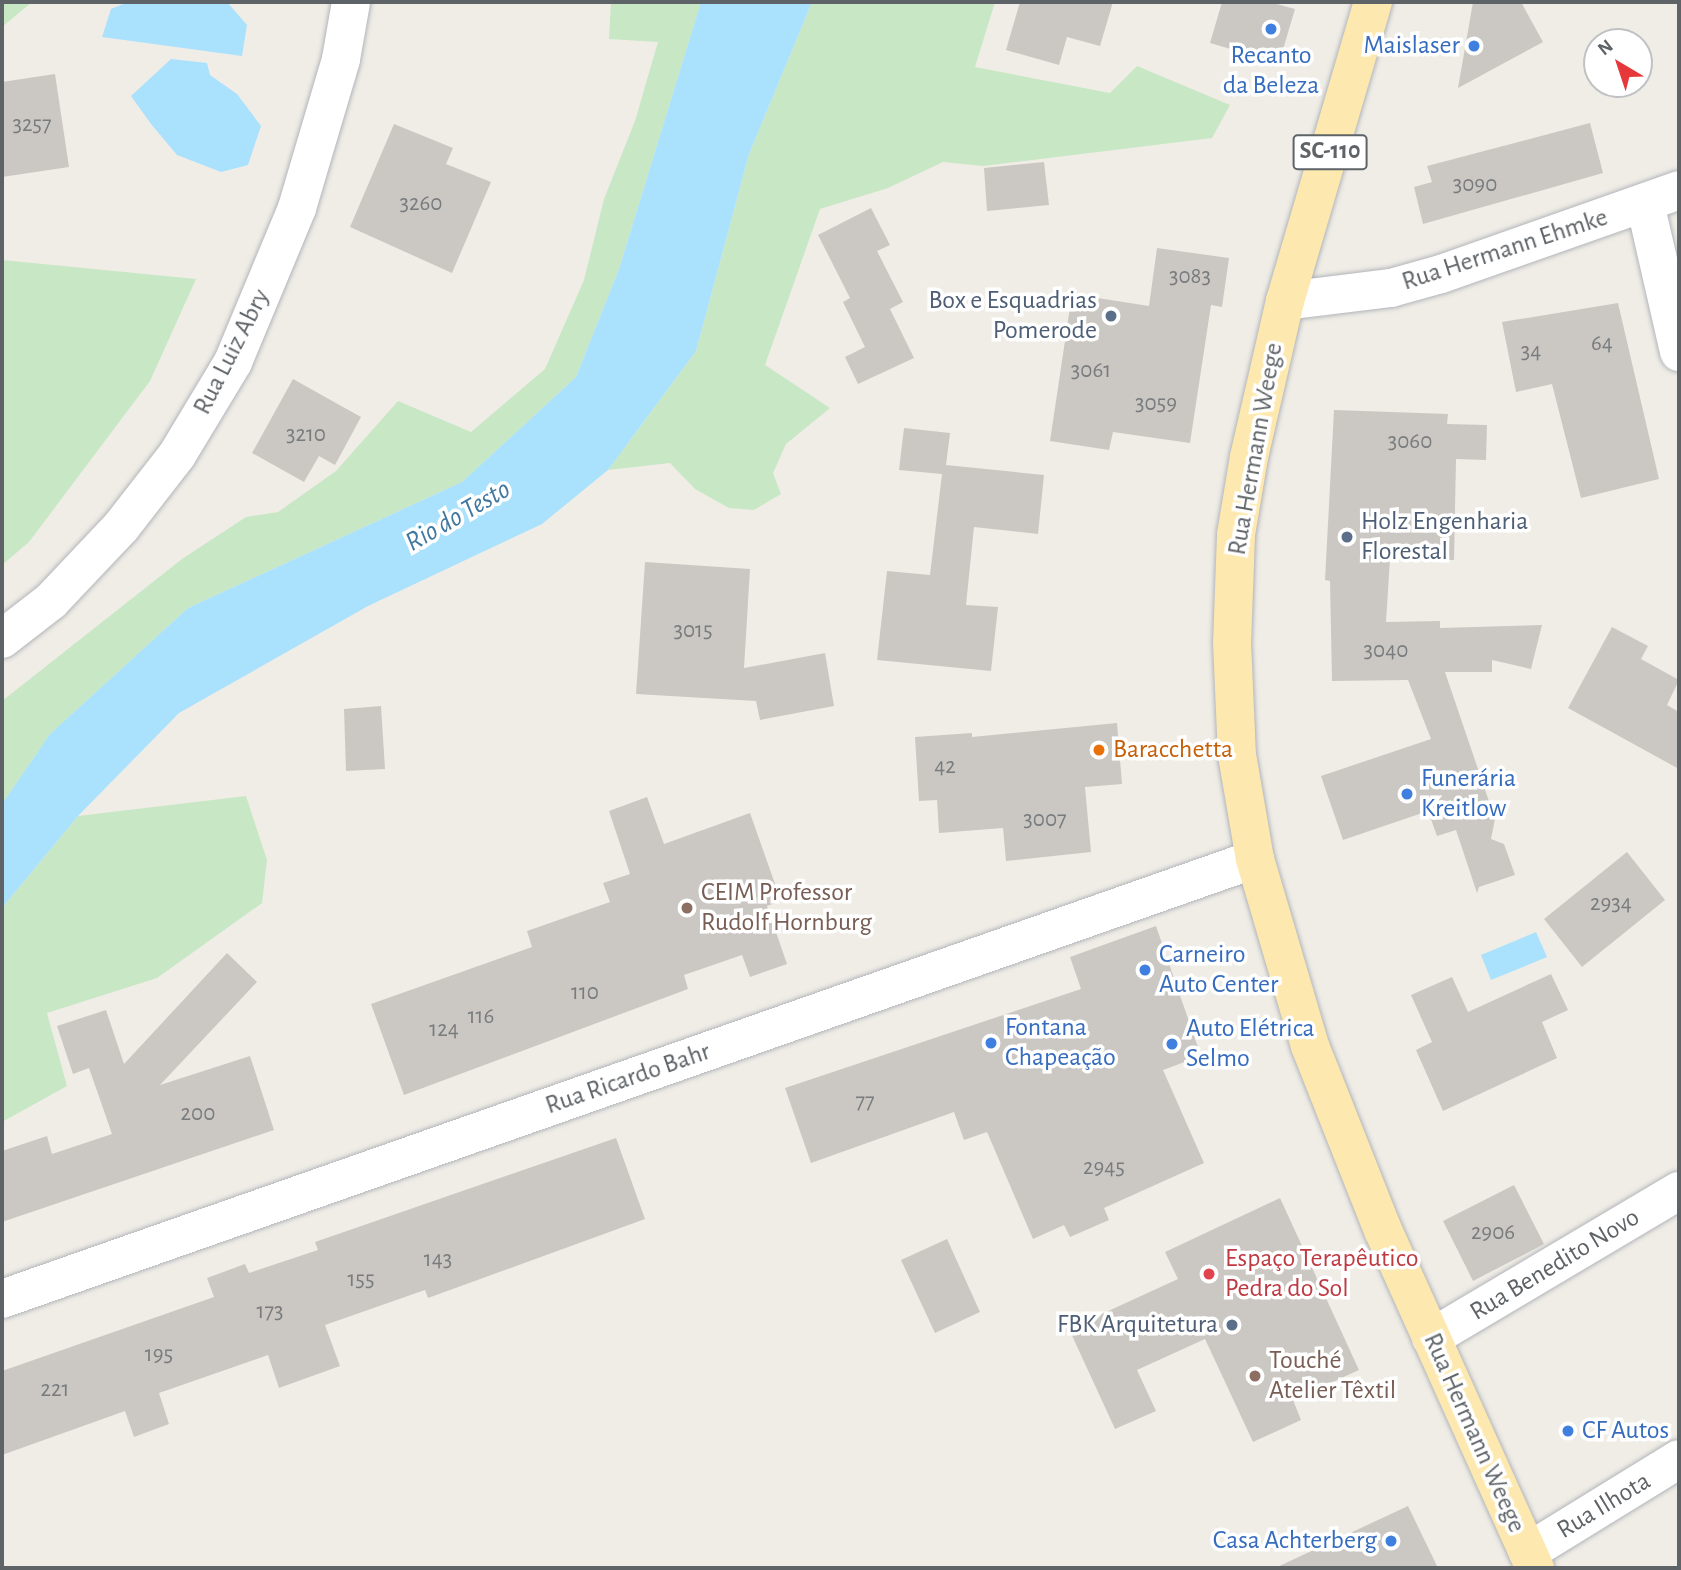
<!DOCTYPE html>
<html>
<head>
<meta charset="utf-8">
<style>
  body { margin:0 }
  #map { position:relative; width:1681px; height:1570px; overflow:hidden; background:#f0ede7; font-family:"Alegreya Sans",sans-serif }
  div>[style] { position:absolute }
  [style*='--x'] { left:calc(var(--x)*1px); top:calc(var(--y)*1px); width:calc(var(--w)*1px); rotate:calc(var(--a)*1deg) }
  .green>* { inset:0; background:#c8e7c5 }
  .water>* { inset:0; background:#aae1fd }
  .building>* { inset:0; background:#cbc8c3 }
  .roads { filter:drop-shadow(0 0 2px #b2b5b9) drop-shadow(0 0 2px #b2b5b9) }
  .minor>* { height:38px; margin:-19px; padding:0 19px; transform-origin:19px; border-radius:19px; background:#fff }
  .tertiary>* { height:38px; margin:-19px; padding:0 19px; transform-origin:19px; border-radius:19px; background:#fff }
  .primary>* { height:38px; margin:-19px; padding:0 19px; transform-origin:19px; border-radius:19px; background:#fde9af }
  .dots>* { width:19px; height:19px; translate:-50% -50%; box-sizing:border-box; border:4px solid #fff; border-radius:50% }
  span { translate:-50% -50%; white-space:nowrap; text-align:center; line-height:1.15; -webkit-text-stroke:7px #fff; paint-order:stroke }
  .number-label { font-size:23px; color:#797c7e }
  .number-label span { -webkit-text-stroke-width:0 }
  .shield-label span { padding:2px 5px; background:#fff; border:2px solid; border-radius:5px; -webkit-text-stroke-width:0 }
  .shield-label { font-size:24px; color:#5e6367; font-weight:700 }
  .shop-label { font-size:26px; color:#366cbe }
  .right { translate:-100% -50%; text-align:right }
  .left { translate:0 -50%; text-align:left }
  .street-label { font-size:26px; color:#5e6367 }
  .service-label { font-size:26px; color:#4e5e75 }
  .food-label { font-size:26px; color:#c56008 }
  .education-label { font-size:26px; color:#785e54 }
  .health-label { font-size:26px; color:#be3a42 }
  .water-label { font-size:28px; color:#3f779f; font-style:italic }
  .frame { position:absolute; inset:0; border:4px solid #5e6367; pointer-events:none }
  .north { position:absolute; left:1583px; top:28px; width:70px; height:70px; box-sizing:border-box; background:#fff; border:2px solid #bfc1c2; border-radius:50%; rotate:321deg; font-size:19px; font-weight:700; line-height:28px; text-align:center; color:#5e6367 }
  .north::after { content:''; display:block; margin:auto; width:24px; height:32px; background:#e6373b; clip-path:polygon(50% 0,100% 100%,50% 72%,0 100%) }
</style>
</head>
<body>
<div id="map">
  <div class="green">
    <i style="clip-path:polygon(2px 2px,32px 2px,2px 27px)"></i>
    <i style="clip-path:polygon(611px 2px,701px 2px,619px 269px,576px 377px,462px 482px,188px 608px,50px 734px,2px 804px,2px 701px,182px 559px,246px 517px,278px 512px,336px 471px,398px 401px,471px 432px,545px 369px,584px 280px,604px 199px,635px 121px,658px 42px,609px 39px)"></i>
    <i style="clip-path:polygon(812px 2px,995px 2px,975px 67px,1110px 93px,1137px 66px,1230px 105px,1212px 138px,983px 166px,943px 162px,888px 188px,820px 209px,765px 365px,830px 408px,786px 444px,773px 473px,781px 494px,754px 510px,729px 508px,695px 489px,670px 463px,608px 470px,696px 351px,749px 154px)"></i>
    <i style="clip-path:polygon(2px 260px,196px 279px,150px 381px,29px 542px,2px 565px)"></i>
    <i style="clip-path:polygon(246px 796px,267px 860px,262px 903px,157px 978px,47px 1013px,67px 1086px,2px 1122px,2px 908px,78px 816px)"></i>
  </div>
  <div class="water">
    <i style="clip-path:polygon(128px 2px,227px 2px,247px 25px,242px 56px,102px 37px,111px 9px)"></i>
    <i style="clip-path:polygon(701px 2px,812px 2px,749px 154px,696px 351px,608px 470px,542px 524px,368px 606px,179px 713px,78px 816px,2px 908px,2px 804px,50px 734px,188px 608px,462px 482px,576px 377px,619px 269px)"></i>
    <i style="clip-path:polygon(171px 59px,207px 63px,210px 75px,237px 94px,261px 126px,248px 165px,221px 172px,177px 155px,151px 124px,131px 96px)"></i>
    <i style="clip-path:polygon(1536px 932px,1547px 957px,1491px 980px,1481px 955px)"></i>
  </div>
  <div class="building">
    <i style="clip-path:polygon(1020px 2px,1113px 2px,1100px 46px,1067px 37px,1059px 65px,1006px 50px)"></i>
    <i style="clip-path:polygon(1222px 2px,1269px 2px,1295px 9px,1279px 63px,1210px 43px)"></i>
    <i style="clip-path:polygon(1473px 2px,1521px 2px,1543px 42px,1458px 88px)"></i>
    <i style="clip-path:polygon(55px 74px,69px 167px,2px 177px,2px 82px)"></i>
    <i style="clip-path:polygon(1590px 123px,1603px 173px,1423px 224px,1414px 187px,1432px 182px,1427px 166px)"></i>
    <i style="clip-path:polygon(394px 124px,453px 148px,446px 164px,491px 182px,452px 273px,350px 227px)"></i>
    <i style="clip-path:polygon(1044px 162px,1049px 205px,987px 211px,984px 168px)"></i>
    <i style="clip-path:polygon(871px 208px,890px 245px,877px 251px,903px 302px,890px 309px,914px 358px,858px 384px,845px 357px,865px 347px,843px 302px,850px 298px,818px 235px)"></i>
    <i style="clip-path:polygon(1157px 248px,1229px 258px,1222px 307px,1211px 305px,1190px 443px,1113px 432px,1109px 450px,1050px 441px,1072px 294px,1149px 306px)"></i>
    <i style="clip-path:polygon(1618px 303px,1659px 479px,1581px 498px,1552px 384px,1516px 392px,1502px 322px)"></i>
    <i style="clip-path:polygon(293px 379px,361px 417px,335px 465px,319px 456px,304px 482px,252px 453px)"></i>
    <i style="clip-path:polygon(1334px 410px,1448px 414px,1447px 424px,1487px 425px,1486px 460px,1456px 459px,1454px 560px,1390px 559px,1386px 622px,1440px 621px,1440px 628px,1542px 625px,1531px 669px,1492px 660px,1492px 672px,1445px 672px,1495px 819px,1491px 839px,1504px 844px,1515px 875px,1479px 887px,1477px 893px,1456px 830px,1437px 836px,1428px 811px,1343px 840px,1321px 776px,1431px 739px,1408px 680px,1332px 681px,1330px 581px,1325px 580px)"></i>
    <i style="clip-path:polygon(904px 428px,950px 433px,946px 465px,1044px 475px,1038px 534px,974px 527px,966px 605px,998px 607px,991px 671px,877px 660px,887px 571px,930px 575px,942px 474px,899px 470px)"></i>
    <i style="clip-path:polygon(645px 562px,750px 569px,744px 668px,825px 653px,834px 706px,760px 720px,756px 701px,636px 694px)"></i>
    <i style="clip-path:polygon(1612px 627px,1648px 646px,1641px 659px,1679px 680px,1667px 705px,1679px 712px,1679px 769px,1568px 708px)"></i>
    <i style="clip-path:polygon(381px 706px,385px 769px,346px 771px,344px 709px)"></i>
    <i style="clip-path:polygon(1117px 723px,1122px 784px,1085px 787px,1091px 852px,1006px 861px,1003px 828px,939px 833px,937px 800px,919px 801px,915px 737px,972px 733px,972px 737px)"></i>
    <i style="clip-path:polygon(647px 797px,664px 844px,750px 813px,781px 901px,767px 906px,787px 964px,750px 977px,742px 955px,684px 975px,688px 989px,404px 1095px,371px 1004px,532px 947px,527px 931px,610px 902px,603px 883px,630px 874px,609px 811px)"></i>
    <i style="clip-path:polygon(1627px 852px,1665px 900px,1582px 967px,1544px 919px)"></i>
    <i style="clip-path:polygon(1156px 926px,1201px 1056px,1163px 1070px,1204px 1163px,1104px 1208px,1109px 1220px,1070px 1237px,1064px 1225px,1033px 1239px,987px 1132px,964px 1140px,954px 1112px,811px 1163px,785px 1088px,1081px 989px,1070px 957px)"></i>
    <i style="clip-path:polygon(227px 953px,257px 982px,160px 1085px,250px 1056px,274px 1130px,2px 1222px,2px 1151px,47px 1136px,52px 1154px,112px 1134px,89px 1068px,73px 1074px,57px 1026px,106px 1010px,124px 1064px)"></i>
    <i style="clip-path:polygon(1551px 974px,1568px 1010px,1542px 1022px,1557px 1058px,1443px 1111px,1416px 1050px,1432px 1042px,1411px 995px,1452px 977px,1468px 1012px)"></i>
    <i style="clip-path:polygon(616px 1138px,645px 1219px,428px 1298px,425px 1290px,325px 1325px,340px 1366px,279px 1388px,268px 1355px,159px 1393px,169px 1424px,134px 1437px,125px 1411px,2px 1455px,2px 1371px,214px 1297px,207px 1278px,245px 1264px,249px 1273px,318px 1250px,315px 1242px)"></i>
    <i style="clip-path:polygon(1514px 1185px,1544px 1244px,1473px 1281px,1443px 1221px)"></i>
    <i style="clip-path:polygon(1280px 1198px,1359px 1370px,1293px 1400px,1301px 1420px,1253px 1442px,1205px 1339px,1137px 1370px,1156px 1411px,1115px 1429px,1069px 1329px,1178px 1279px,1165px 1252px)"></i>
    <i style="clip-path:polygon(947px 1239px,980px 1312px,935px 1333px,901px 1260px)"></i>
    <i style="clip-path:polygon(1408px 1506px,1438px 1568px,1275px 1568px)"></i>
  </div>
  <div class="roads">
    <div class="minor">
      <i style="--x:1645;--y:203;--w:153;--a:77.1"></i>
      <i style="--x:1285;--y:301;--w:107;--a:-7"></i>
      <i style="--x:1391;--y:288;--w:52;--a:-15.6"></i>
      <i style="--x:1441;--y:274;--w:252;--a:-19.4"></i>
      <i style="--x:2;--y:1299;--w:1328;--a:-19.35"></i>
      <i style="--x:1431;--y:1338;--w:288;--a:-30.7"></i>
      <i style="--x:1528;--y:1552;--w:177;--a:-31.6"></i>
    </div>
    <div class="tertiary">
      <i style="--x:2;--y:639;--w:62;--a:-37.8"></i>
      <i style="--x:51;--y:601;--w:102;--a:-46.6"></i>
      <i style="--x:121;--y:527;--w:91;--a:-52.1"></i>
      <i style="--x:177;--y:455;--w:109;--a:-58.9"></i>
      <i style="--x:233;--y:362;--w:167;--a:-67.4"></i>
      <i style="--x:297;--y:208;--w:155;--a:-73.5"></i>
      <i style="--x:341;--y:59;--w:58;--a:-80"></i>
    </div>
    <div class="primary">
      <i style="--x:1373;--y:2;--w:312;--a:106.4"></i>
      <i style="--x:1285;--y:301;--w:160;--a:103"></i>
      <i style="--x:1249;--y:457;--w:79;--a:99.5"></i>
      <i style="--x:1236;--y:535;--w:107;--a:92.1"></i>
      <i style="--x:1232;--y:642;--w:113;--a:87.5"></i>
      <i style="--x:1237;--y:755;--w:106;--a:80.2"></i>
      <i style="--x:1255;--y:859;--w:195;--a:73.6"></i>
      <i style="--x:1310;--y:1046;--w:198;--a:68.4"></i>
      <i style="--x:1383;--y:1230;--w:371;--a:65.8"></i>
    </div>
  </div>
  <div class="dots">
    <i style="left:1271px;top:29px;background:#3f7fe0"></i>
    <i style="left:1474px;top:46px;background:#3f7fe0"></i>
    <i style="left:1111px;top:316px;background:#5c6f8a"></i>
    <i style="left:1347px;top:537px;background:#5c6f8a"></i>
    <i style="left:1099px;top:750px;background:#e8710a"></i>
    <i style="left:1407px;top:794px;background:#3f7fe0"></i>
    <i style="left:687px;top:908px;background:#8d6e63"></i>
    <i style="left:1145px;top:970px;background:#3f7fe0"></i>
    <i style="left:991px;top:1043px;background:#3f7fe0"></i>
    <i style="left:1172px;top:1044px;background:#3f7fe0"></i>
    <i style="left:1209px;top:1274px;background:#e0444e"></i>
    <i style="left:1232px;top:1325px;background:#5c6f8a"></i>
    <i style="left:1255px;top:1376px;background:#8d6e63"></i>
    <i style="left:1568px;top:1431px;background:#3f7fe0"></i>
    <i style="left:1391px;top:1541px;background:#3f7fe0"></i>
  </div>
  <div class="number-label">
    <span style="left:32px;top:125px">3257</span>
    <span style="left:1475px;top:185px">3090</span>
    <span style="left:421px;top:204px">3260</span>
    <span style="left:1190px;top:277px">3083</span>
    <span style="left:1602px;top:344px">64</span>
    <span style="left:1531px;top:352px">34</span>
    <span style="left:1091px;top:371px">3061</span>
    <span style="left:1156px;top:404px">3059</span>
    <span style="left:306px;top:435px">3210</span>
    <span style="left:1410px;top:442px">3060</span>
    <span style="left:693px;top:631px">3015</span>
    <span style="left:1386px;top:651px">3040</span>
    <span style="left:945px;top:767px">42</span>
    <span style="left:1045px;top:820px">3007</span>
    <span style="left:1611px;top:904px">2934</span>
    <span style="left:585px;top:993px">110</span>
    <span style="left:481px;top:1017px">116</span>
    <span style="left:444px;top:1030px">124</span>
    <span style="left:865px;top:1102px">77</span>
    <span style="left:198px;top:1114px">200</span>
    <span style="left:1104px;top:1168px">2945</span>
    <span style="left:1493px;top:1233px">2906</span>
    <span style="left:438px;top:1260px">143</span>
    <span style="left:361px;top:1280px">155</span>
    <span style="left:270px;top:1312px">173</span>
    <span style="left:159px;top:1355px">195</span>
    <span style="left:55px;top:1390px">221</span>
  </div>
  <div class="shield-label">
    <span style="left:1330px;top:152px">SC-110</span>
  </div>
  <div class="shop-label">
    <span class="right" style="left:1460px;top:46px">Maislaser</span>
    <span style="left:1271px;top:71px">Recanto<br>da Beleza</span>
    <span class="left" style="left:1421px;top:794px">Funerária<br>Kreitlow</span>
    <span class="left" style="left:1159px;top:970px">Carneiro<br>Auto Center</span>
    <span class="left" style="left:1005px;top:1043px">Fontana<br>Chapeação</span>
    <span class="left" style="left:1186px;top:1044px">Auto Elétrica<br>Selmo</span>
    <span class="left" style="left:1582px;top:1431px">CF Autos</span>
    <span class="right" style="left:1377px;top:1541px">Casa Achterberg</span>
  </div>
  <div class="street-label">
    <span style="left:1505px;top:250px;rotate:-18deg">Rua Hermann Ehmke</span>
    <span style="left:232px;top:352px;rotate:-63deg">Rua Luiz Abry</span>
    <span style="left:1256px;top:449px;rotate:-80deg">Rua Hermann Weege</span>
    <span style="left:628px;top:1079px;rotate:-19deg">Rua Ricardo Bahr</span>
    <span style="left:1555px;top:1265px;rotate:-31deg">Rua Benedito Novo</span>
    <span style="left:1474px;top:1433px;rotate:66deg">Rua Hermann Weege</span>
    <span style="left:1604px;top:1506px;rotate:-31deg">Rua Ilhota</span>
  </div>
  <div class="service-label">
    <span class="right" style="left:1097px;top:316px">Box e Esquadrias<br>Pomerode</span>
    <span class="left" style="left:1361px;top:537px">Holz Engenharia<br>Florestal</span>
    <span class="right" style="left:1218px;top:1325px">FBK Arquitetura</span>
  </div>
  <div class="food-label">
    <span class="left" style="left:1113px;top:750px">Baracchetta</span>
  </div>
  <div class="education-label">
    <span class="left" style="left:701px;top:908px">CEIM Professor<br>Rudolf Hornburg</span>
    <span class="left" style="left:1269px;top:1376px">Touché<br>Atelier Têxtil</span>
  </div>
  <div class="health-label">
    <span class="left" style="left:1225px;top:1274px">Espaço Terapêutico<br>Pedra do Sol</span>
  </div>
  <div class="water-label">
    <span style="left:458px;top:516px;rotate:-30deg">Rio do Testo</span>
  </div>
  <div class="frame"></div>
  <div class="north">N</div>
</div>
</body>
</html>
